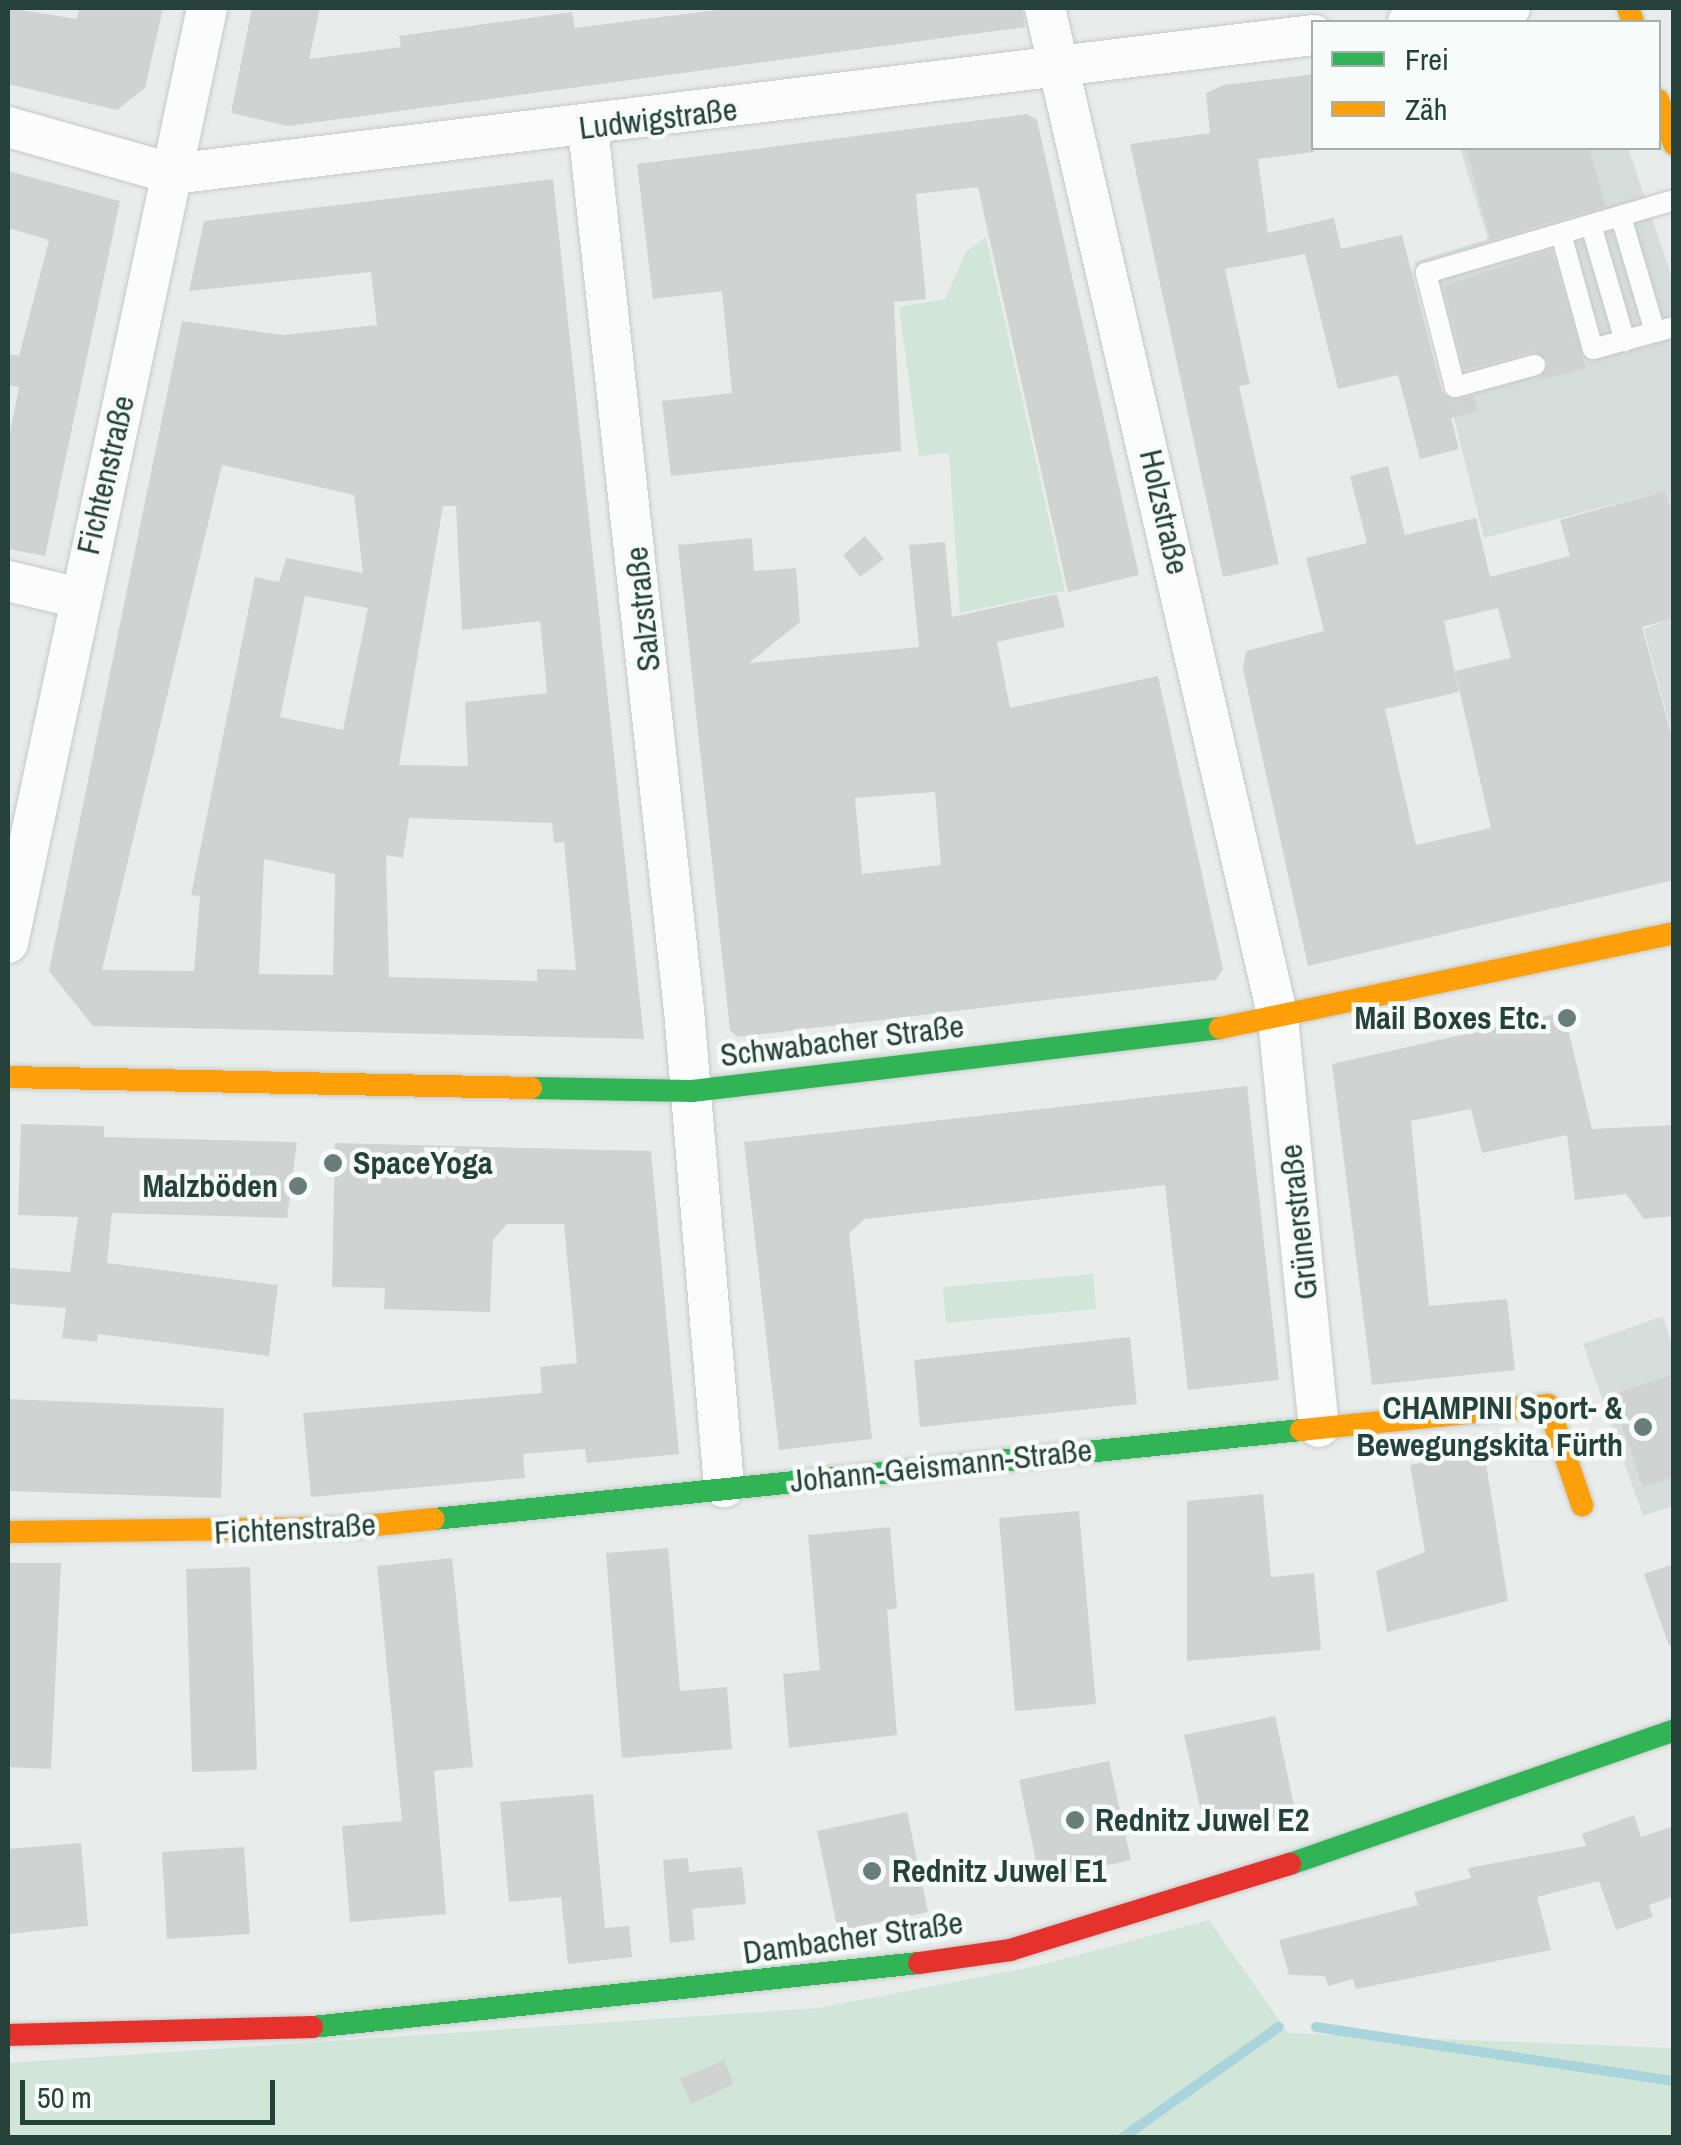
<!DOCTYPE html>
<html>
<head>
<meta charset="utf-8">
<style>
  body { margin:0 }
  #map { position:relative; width:1681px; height:2145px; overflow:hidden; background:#e8edeb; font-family:"Archivo Narrow",sans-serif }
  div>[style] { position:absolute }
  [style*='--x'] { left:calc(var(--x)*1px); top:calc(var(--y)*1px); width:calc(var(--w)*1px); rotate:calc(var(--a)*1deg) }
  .built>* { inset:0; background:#d6dedb }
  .green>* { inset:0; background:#d1e6d8 }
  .stream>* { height:10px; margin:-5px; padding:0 5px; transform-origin:5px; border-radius:5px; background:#a9d4db }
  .building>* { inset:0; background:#cfd4d2 }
  .roads { filter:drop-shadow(0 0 2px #c5cac8) drop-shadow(0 0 2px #c5cac8) }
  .lane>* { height:20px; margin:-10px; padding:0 10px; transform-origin:10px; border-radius:10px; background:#fcfcfc }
  .street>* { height:40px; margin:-20px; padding:0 20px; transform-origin:20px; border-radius:20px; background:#fcfcfc }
  .fast>* { height:22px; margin:-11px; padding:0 11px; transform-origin:11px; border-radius:11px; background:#30b455 }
  .slow>* { height:22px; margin:-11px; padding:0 11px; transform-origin:11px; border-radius:11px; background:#ff9f0a }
  .jam>* { height:22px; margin:-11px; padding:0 11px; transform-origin:11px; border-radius:11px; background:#e5322d }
  .dots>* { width:28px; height:28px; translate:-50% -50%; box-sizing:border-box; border:5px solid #f7fbf9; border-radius:50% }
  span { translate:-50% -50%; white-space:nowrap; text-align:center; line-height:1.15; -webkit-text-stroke:9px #f7fbf9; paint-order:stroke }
  .street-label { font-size:32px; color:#24423a }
  .poi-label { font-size:32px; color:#24423a; font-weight:700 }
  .right { translate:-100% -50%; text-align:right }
  .left { translate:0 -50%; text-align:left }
  .frame { position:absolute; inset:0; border:10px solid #24423a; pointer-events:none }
  .legend { position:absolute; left:1311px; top:20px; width:350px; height:130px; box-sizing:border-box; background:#f7fbf9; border:2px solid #a3b1ad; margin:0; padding:12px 18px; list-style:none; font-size:30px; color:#24423a }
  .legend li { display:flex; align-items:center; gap:20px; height:50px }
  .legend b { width:50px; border:2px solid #a3b1ad }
  .scale { position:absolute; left:20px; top:2080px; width:255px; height:45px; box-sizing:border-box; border:5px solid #24423a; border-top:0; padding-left:12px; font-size:30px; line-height:35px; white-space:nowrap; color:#24423a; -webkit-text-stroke:8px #f7fbf9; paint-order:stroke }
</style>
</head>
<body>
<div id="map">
  <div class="built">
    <i style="clip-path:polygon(1460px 148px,1628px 148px,1673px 280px,1673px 521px,1665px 491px,1484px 538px,1415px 262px,1488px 239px)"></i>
    <i style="clip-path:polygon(1673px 618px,1673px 738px,1644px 629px)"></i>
    <i style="clip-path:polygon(1663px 1316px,1673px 1348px,1673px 1506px,1643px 1516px,1583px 1344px)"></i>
  </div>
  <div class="green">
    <i style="clip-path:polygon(986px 237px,1065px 591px,960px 613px,949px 453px,919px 456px,899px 307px,945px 299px,966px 252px)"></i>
    <i style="clip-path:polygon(1093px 1274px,1096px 1309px,946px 1323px,943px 1287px)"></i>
    <i style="clip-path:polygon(1209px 1920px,1288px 2033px,1673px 2048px,1673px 2137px,8px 2138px,8px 2063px,818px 2008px,1037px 1966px)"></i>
  </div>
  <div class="stream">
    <i style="--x:1316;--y:2027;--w:362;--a:8.6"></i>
    <i style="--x:1122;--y:2138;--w:192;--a:-35.3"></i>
  </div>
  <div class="building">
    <i style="clip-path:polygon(8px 8px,77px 19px,79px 8px,163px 8px,145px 88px,117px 110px,8px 84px)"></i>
    <i style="clip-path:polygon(252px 8px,320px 8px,309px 59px,401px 47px,399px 36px,572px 12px,575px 28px,732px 8px,1022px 8px,1025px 27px,288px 126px,231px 113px)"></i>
    <i style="clip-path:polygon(1314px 74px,1314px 152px,1258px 159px,1268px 233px,1334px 218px,1341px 249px,1402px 235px,1442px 391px,1452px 400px,1473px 396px,1478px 411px,1451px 418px,1459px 449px,1420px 459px,1398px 375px,1338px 389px,1305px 254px,1225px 269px,1250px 384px,1239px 386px,1279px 564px,1223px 577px,1130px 144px,1210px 133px,1206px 93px,1224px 85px)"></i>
    <i style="clip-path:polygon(1027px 114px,1037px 120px,1139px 575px,1068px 592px,978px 187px,916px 194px,926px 299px,894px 302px,901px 451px,671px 476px,662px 401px,732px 393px,722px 291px,653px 299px,637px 164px)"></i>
    <i style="clip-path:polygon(1466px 148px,1589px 148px,1606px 206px,1490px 240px)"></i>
    <i style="clip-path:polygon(8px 171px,120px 201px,45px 556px,8px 549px,8px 443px,19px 387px,8px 385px,8px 354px,19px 356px,49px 240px,8px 228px)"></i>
    <i style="clip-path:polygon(evenodd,553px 179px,644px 1039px,93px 1026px,49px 971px,182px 321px,284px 335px,377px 325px,371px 272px,189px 291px,204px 221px,553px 179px,222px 465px,354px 495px,363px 573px,286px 558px,279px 582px,255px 577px,191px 895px,200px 896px,194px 971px,102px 970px,222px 465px,553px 179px,443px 506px,456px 506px,462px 630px,540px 621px,547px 693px,465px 702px,468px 766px,399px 765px,443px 506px,553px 179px,305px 596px,368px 608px,343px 730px,280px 717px,305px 596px,553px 179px,409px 818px,552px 823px,554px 843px,564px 842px,576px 970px,537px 969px,537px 981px,389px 977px,386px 855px,403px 858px,409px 818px,553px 179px,264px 859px,335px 874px,333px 975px,259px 974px,264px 859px)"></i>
    <i style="clip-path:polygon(1551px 250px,1586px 368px,1539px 380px,1548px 362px,1532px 352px,1465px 370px,1444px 286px)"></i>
    <i style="clip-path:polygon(evenodd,1388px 466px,1405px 535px,1476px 518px,1490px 577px,1570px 556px,1560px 520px,1665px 491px,1674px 521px,1674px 618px,1642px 627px,1674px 745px,1674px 880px,1308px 966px,1243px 669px,1246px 651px,1324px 631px,1306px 558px,1367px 543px,1350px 476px,1388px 466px,1498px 608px,1511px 658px,1455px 671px,1491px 828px,1416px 845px,1385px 709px,1459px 692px,1444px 621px,1498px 608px)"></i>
    <i style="clip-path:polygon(865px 536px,884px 559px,860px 577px,843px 555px)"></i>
    <i style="clip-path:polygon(evenodd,752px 538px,754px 571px,796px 568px,800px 622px,749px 663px,919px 647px,909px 545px,945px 542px,952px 617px,1057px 594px,1065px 627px,997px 642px,1010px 708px,1158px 676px,1223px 969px,1216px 980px,738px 1037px,730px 1030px,678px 545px,752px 538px,935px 792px,941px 865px,862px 874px,855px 798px,935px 792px)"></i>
    <i style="clip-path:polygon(1564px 1012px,1592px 1129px,1674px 1125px,1674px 1216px,1644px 1219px,1626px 1194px,1575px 1200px,1567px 1135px,1482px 1153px,1471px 1109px,1411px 1121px,1429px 1306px,1507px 1299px,1515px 1370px,1372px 1385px,1332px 1064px)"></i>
    <i style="clip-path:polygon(1247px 1086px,1279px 1380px,1188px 1390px,1165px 1185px,865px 1219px,849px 1233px,872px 1439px,779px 1450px,744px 1142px)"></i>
    <i style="clip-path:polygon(21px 1124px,104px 1126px,104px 1137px,297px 1142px,287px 1218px,112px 1213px,107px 1263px,278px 1285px,269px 1356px,98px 1334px,97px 1342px,62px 1338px,66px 1308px,8px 1304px,8px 1268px,70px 1272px,78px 1217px,18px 1215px)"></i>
    <i style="clip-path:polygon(335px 1143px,651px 1151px,679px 1454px,587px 1463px,585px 1449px,523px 1454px,525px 1478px,311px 1497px,303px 1413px,542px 1393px,540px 1367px,577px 1363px,564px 1224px,507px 1224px,493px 1240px,490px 1312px,384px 1309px,385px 1288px,332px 1287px)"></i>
    <i style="clip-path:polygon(1130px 1337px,1137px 1404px,920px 1427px,914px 1360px)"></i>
    <i style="clip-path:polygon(1674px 1374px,1674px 1477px,1643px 1487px,1611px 1395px)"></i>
    <i style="clip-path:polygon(8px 1399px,224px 1408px,221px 1498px,8px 1491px)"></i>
    <i style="clip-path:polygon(1484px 1451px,1508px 1601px,1387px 1632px,1376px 1571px,1425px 1552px,1410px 1465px)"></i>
    <i style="clip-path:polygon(1263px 1494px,1271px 1577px,1314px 1573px,1321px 1650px,1187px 1661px,1187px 1501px)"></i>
    <i style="clip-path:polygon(1079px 1511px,1096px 1704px,1015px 1711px,999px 1518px)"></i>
    <i style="clip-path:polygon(890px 1527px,897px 1608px,887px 1610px,897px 1735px,789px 1748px,783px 1674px,820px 1670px,808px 1535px)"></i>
    <i style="clip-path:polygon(668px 1548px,680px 1691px,727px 1687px,732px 1749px,622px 1758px,606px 1553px)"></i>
    <i style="clip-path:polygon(452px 1558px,473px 1767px,434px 1771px,446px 1914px,350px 1922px,342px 1826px,402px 1821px,377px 1566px)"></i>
    <i style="clip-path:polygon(8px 1563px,61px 1563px,51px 1769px,8px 1767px)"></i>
    <i style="clip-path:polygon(1674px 1564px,1674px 1645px,1669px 1646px,1644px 1574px)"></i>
    <i style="clip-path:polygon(250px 1567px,257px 1770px,192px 1772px,186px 1569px)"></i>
    <i style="clip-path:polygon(1275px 1716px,1296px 1815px,1206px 1834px,1184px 1735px)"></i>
    <i style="clip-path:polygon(1109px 1761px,1131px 1860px,1040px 1880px,1019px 1780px)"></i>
    <i style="clip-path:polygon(593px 1794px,605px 1928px,629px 1926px,632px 1957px,568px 1964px,561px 1897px,509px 1902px,500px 1802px)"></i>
    <i style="clip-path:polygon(907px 1812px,928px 1912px,838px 1931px,817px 1831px)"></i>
    <i style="clip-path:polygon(1634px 1815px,1641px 1837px,1674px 1826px,1674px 1896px,1649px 1905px,1653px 1917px,1616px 1930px,1599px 1881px,1537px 1897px,1551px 1950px,1356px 1989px,1353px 1979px,1328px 1986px,1325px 1976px,1289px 1975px,1279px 1940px,1418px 1905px,1414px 1892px,1471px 1878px,1468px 1868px,1586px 1846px,1582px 1834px)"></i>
    <i style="clip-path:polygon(81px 1843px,88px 1926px,8px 1934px,8px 1849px)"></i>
    <i style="clip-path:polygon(244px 1847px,250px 1934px,167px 1939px,162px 1852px)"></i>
    <i style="clip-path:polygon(688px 1858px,689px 1872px,742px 1867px,746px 1904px,692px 1909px,695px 1940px,670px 1943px,663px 1860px)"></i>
    <i style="clip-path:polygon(724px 2060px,734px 2084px,691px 2104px,680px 2079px)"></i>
  </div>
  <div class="roads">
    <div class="lane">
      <i style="--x:1621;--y:217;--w:120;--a:73.5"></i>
      <i style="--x:1655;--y:332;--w:20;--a:-15"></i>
      <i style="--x:1591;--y:225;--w:121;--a:73.7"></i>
      <i style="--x:1561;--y:234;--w:119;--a:74.5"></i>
      <i style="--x:1593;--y:349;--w:64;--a:-15.3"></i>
      <i style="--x:1535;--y:365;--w:83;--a:164.6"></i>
      <i style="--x:1455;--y:387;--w:118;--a:-104.3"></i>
      <i style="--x:1426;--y:273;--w:259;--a:-16.4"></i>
    </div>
    <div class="street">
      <i style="--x:1045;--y:8;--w:1037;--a:77.01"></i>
      <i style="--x:1278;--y:1018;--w:411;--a:84.3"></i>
      <i style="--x:1408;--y:22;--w:103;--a:-7.8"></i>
      <i style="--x:8;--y:127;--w:172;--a:15.9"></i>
      <i style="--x:173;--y:174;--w:1149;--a:-6.95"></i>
      <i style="--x:588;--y:128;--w:887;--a:83.79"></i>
      <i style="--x:684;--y:1010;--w:479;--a:85.2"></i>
      <i style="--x:8;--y:581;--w:73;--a:13.5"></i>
      <i style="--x:8;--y:943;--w:956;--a:-77.98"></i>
    </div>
    <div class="fast">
      <i style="--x:531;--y:1088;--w:161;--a:1.1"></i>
      <i style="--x:692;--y:1091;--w:532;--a:-6.8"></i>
      <i style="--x:434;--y:1519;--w:872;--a:-5.86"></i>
      <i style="--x:1290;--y:1864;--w:407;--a:-19.2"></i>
      <i style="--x:312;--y:2027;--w:610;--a:-6.02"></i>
    </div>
    <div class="slow">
      <i style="--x:1628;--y:8;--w:15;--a:70"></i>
      <i style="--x:1658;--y:100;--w:47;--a:70"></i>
      <i style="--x:1220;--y:1028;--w:464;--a:-11.8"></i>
      <i style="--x:8;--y:1077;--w:523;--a:1.2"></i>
      <i style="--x:1301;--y:1430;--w:248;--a:-5.8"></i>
      <i style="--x:1548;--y:1405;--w:106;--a:71.2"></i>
      <i style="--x:8;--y:1532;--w:339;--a:-0.7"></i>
      <i style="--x:347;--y:1528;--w:87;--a:-5.9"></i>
    </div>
    <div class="jam">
      <i style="--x:919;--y:1963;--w:92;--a:-8.1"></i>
      <i style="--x:1010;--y:1950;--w:293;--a:-17.1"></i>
      <i style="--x:8;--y:2035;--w:304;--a:-1.5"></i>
    </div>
  </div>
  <div class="dots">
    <i style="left:1567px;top:1018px;background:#697e78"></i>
    <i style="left:333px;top:1163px;background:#697e78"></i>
    <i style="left:298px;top:1186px;background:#697e78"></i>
    <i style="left:1643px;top:1427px;background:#697e78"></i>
    <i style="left:1075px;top:1820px;background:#697e78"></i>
    <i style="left:872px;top:1871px;background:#697e78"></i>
  </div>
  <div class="street-label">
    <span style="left:658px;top:119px;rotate:-7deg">Ludwigstraße</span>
    <span style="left:106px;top:475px;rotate:-77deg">Fichtenstraße</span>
    <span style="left:1164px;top:512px;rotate:77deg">Holzstraße</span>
    <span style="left:643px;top:609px;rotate:-96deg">Salzstraße</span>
    <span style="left:842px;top:1041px;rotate:-7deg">Schwabacher Straße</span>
    <span style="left:1299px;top:1222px;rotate:-96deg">Grünerstraße</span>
    <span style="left:941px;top:1466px;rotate:-6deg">Johann-Geismann-Straße</span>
    <span style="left:295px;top:1529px;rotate:-3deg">Fichtenstraße</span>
    <span style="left:853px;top:1938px;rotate:-8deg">Dambacher Straße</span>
  </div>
  <div class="poi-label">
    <span class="right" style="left:1547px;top:1018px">Mail Boxes Etc.</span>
    <span class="left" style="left:353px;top:1163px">SpaceYoga</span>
    <span class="right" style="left:278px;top:1186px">Malzböden</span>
    <span class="right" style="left:1623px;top:1427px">CHAMPINI Sport- &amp;<br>Bewegungskita Fürth</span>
    <span class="left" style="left:1095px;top:1820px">Rednitz Juwel E2</span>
    <span class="left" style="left:892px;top:1871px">Rednitz Juwel E1</span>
  </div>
  <div class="frame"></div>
  <ul class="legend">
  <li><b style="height:12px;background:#30b455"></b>Frei</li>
  <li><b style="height:12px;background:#ff9f0a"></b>Zäh</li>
  </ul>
  <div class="scale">50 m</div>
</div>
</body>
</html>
